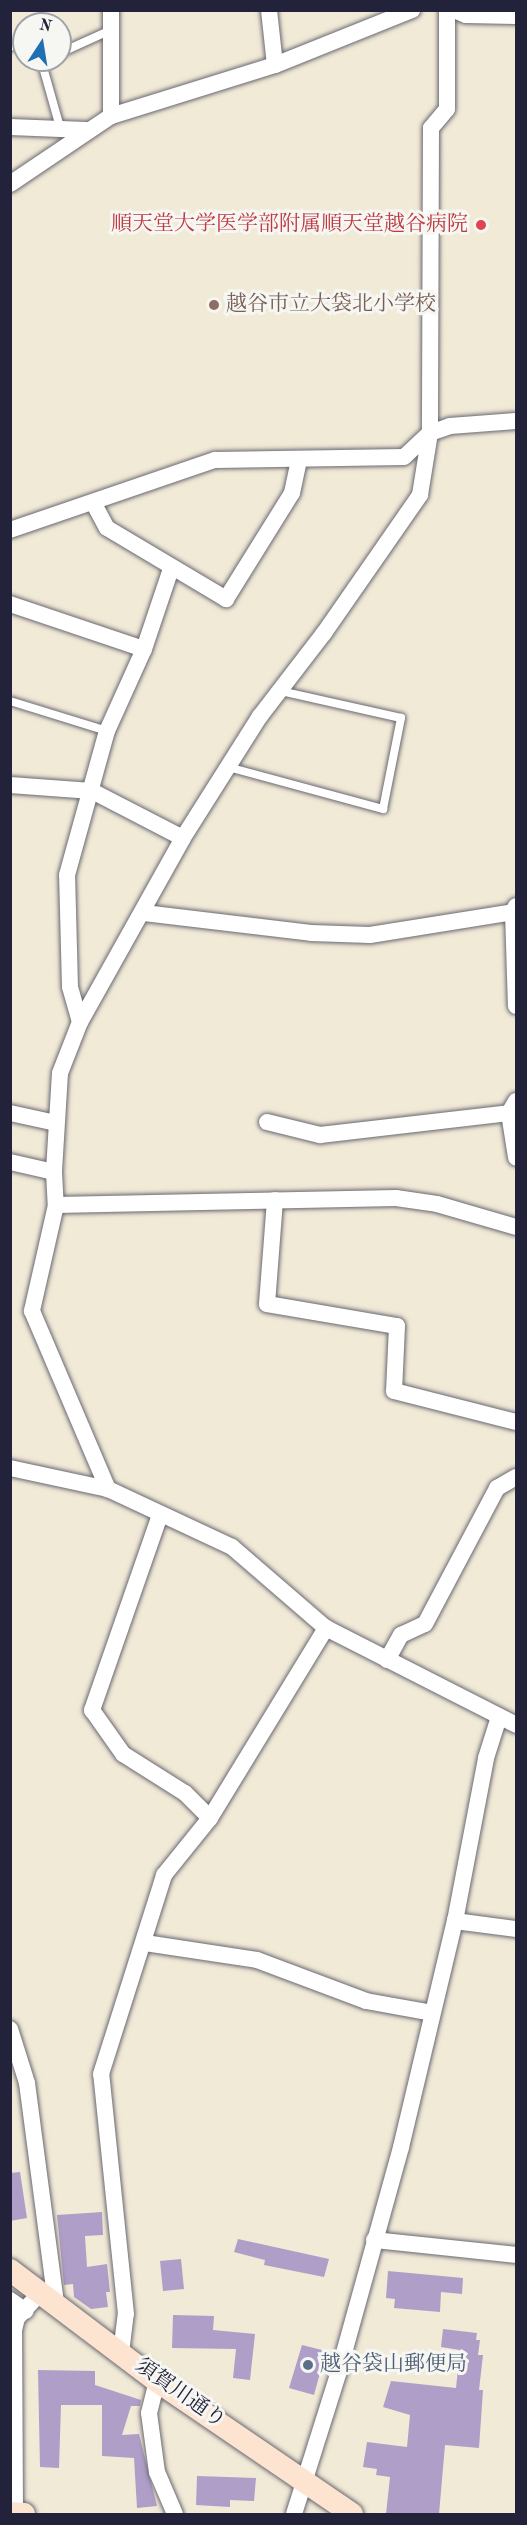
<!DOCTYPE html>
<html>
<head>
<meta charset="utf-8">
<style>
  body { margin:0 }
  #map { position:relative; width:527px; height:2525px; overflow:hidden; background:#f1ead7; font-family:"Old Standard TT","Noto Serif JP",serif }
  div>[style] { position:absolute }
  [style*='--x'] { left:calc(var(--x)*1px); top:calc(var(--y)*1px); width:calc(var(--w)*1px); rotate:calc(var(--a)*1deg) }
  .building>* { inset:0; background:#af9ec7 }
  .roads { filter:drop-shadow(0 0 2px #6a6872) drop-shadow(0 0 2px #6a6872) }
  .lane>* { height:8px; margin:-4px; padding:0 4px; transform-origin:4px; border-radius:4px; background:#fff }
  .street>* { height:16px; margin:-8px; padding:0 8px; transform-origin:8px; border-radius:8px; background:#fff }
  .secondary>* { height:22px; margin:-11px; padding:0 11px; transform-origin:11px; border-radius:11px; background:#fde4d0 }
  .dots>* { width:16px; height:16px; translate:-50% -50%; box-sizing:border-box; border:3px solid #f6f6f2; border-radius:50% }
  span { translate:-50% -50%; white-space:nowrap; text-align:center; line-height:1.15; -webkit-text-stroke:6px #f6f6f2; paint-order:stroke }
  .health-label { font-size:21px; color:#be3a42 }
  .right { translate:-100% -50%; text-align:right }
  .education-label { font-size:21px; color:#785e54 }
  .left { translate:0 -50%; text-align:left }
  .service-label { font-size:21px; color:#4e5e75 }
  .street-label { font-size:21px; color:#22223b }
  .frame { position:absolute; inset:0; border:12px solid #22223b; pointer-events:none }
  .north { position:absolute; left:12px; top:12px; width:60px; height:60px; box-sizing:border-box; background:#f6f6f2; border:2px solid #a1a1a9; border-radius:50%; rotate:12deg; font-size:16px; font-weight:700; line-height:24px; text-align:center; color:#22223b }
  .north::after { content:''; display:block; margin:auto; width:21px; height:27px; background:#1f6fb2; clip-path:polygon(50% 0,100% 100%,50% 72%,0 100%) }
</style>
</head>
<body>
<div id="map">
  <div class="building">
    <i style="clip-path:polygon(20px 2172px,27px 2218px,10px 2221px,10px 2173px)"></i>
    <i style="clip-path:polygon(102px 2212px,103px 2235px,85px 2236px,87px 2267px,107px 2264px,110px 2292px,106px 2292px,108px 2307px,91px 2309px,74px 2297px,73px 2284px,64px 2285px,57px 2215px)"></i>
    <i style="clip-path:polygon(238px 2239px,329px 2259px,324px 2277px,264px 2265px,265px 2260px,234px 2252px)"></i>
    <i style="clip-path:polygon(181px 2259px,184px 2289px,163px 2291px,160px 2261px)"></i>
    <i style="clip-path:polygon(388px 2271px,463px 2278px,462px 2294px,441px 2292px,440px 2312px,394px 2308px,395px 2299px,386px 2298px)"></i>
    <i style="clip-path:polygon(173px 2315px,214px 2316px,213px 2330px,255px 2334px,250px 2380px,233px 2378px,236px 2349px,172px 2348px)"></i>
    <i style="clip-path:polygon(443px 2329px,477px 2333px,476px 2340px,480px 2340px,478px 2355px,483px 2355px,479px 2390px,483px 2390px,479px 2448px,445px 2445px,439px 2514px,386px 2514px,390px 2477px,376px 2475px,377px 2469px,363px 2467px,367px 2442px,407px 2447px,410px 2415px,383px 2407px,391px 2381px,456px 2388px,460px 2350px,441px 2347px)"></i>
    <i style="clip-path:polygon(302px 2345px,326px 2351px,314px 2395px,289px 2388px)"></i>
    <i style="clip-path:polygon(38px 2370px,95px 2371px,95px 2385px,141px 2400px,140px 2406px,131px 2406px,122px 2435px,139px 2434px,157px 2506px,137px 2508px,134px 2458px,102px 2456px,102px 2405px,61px 2405px,59px 2468px,40px 2467px)"></i>
    <i style="clip-path:polygon(197px 2476px,256px 2478px,254px 2501px,230px 2500px,230px 2507px,196px 2505px)"></i>
  </div>
  <div class="roads">
    <div class="lane">
      <i style="--x:10;--y:47;--w:15;--a:-23"></i>
      <i style="--x:60;--y:53;--w:56;--a:-24.3"></i>
      <i style="--x:41;--y:60;--w:70;--a:74.2"></i>
      <i style="--x:10;--y:701;--w:102;--a:17.2"></i>
      <i style="--x:228;--y:767;--w:161;--a:15.2"></i>
      <i style="--x:383;--y:809;--w:93;--a:-78.8"></i>
      <i style="--x:401;--y:718;--w:124;--a:-167.4"></i>
    </div>
    <div class="street">
      <i style="--x:111;--y:10;--w:106;--a:90"></i>
      <i style="--x:269;--y:10;--w:55;--a:83.8"></i>
      <i style="--x:447;--y:10;--w:99;--a:90"></i>
      <i style="--x:447;--y:109;--w:25;--a:130"></i>
      <i style="--x:431;--y:128;--w:305;--a:90.2"></i>
      <i style="--x:430;--y:433;--w:63;--a:99.2"></i>
      <i style="--x:420;--y:495;--w:168;--a:124.8"></i>
      <i style="--x:324;--y:633;--w:105;--a:127.6"></i>
      <i style="--x:260;--y:716;--w:144;--a:122.3"></i>
      <i style="--x:183;--y:838;--w:211;--a:119.2"></i>
      <i style="--x:80;--y:1022;--w:55;--a:111.4"></i>
      <i style="--x:60;--y:1073;--w:99;--a:93.5"></i>
      <i style="--x:54;--y:1172;--w:33;--a:87"></i>
      <i style="--x:56;--y:1205;--w:109;--a:102.8"></i>
      <i style="--x:32;--y:1311;--w:194;--a:66.9"></i>
      <i style="--x:108;--y:1489;--w:137;--a:25.1"></i>
      <i style="--x:232;--y:1547;--w:124;--a:40.8"></i>
      <i style="--x:326;--y:1628;--w:213;--a:27"></i>
      <i style="--x:454;--y:10;--w:13;--a:23"></i>
      <i style="--x:466;--y:15;--w:50;--a:1.1"></i>
      <i style="--x:10;--y:127;--w:76;--a:2.3"></i>
      <i style="--x:10;--y:184;--w:122;--a:-34"></i>
      <i style="--x:111;--y:116;--w:172;--a:-17.3"></i>
      <i style="--x:275;--y:65;--w:148;--a:-21.9"></i>
      <i style="--x:94;--y:504;--w:27;--a:62"></i>
      <i style="--x:107;--y:528;--w:139;--a:30.8"></i>
      <i style="--x:226;--y:599;--w:125;--a:-58.1"></i>
      <i style="--x:292;--y:493;--w:34;--a:-78"></i>
      <i style="--x:10;--y:530;--w:217;--a:-18.9"></i>
      <i style="--x:215;--y:460;--w:189;--a:-0.9"></i>
      <i style="--x:404;--y:457;--w:35;--a:-43"></i>
      <i style="--x:430;--y:433;--w:21;--a:-19"></i>
      <i style="--x:450;--y:426;--w:66;--a:-4.3"></i>
      <i style="--x:10;--y:604;--w:141;--a:18.6"></i>
      <i style="--x:10;--y:785;--w:82;--a:4.2"></i>
      <i style="--x:92;--y:791;--w:102;--a:27.3"></i>
      <i style="--x:516;--y:906;--w:7;--a:117"></i>
      <i style="--x:513;--y:912;--w:94;--a:88.2"></i>
      <i style="--x:144;--y:913;--w:168;--a:6.8"></i>
      <i style="--x:311;--y:933;--w:59;--a:1.9"></i>
      <i style="--x:370;--y:935;--w:145;--a:-9.1"></i>
      <i style="--x:80;--y:1022;--w:36;--a:-106"></i>
      <i style="--x:70;--y:987;--w:112;--a:-91.5"></i>
      <i style="--x:67;--y:875;--w:149;--a:-74.5"></i>
      <i style="--x:107;--y:731;--w:90;--a:-65.7"></i>
      <i style="--x:144;--y:649;--w:84;--a:-71.4"></i>
      <i style="--x:516;--y:1101;--w:14;--a:120"></i>
      <i style="--x:509;--y:1113;--w:45;--a:81"></i>
      <i style="--x:10;--y:1113;--w:47;--a:12.3"></i>
      <i style="--x:267;--y:1122;--w:55;--a:13.8"></i>
      <i style="--x:320;--y:1135;--w:190;--a:-6.6"></i>
      <i style="--x:10;--y:1162;--w:45;--a:12.8"></i>
      <i style="--x:275;--y:1200;--w:104;--a:94.4"></i>
      <i style="--x:267;--y:1304;--w:132;--a:9.6"></i>
      <i style="--x:397;--y:1326;--w:65;--a:92.6"></i>
      <i style="--x:394;--y:1391;--w:126;--a:14.3"></i>
      <i style="--x:56;--y:1205;--w:340;--a:-1.2"></i>
      <i style="--x:396;--y:1198;--w:41;--a:8.3"></i>
      <i style="--x:437;--y:1204;--w:82;--a:16.2"></i>
      <i style="--x:10;--y:1468;--w:100;--a:12.1"></i>
      <i style="--x:160;--y:1515;--w:207;--a:109.2"></i>
      <i style="--x:92;--y:1710;--w:54;--a:54.8"></i>
      <i style="--x:123;--y:1754;--w:73;--a:32.2"></i>
      <i style="--x:185;--y:1793;--w:35;--a:45"></i>
      <i style="--x:387;--y:1660;--w:29;--a:-61"></i>
      <i style="--x:401;--y:1635;--w:26;--a:-25"></i>
      <i style="--x:425;--y:1624;--w:154;--a:-62.1"></i>
      <i style="--x:497;--y:1488;--w:22;--a:-30"></i>
      <i style="--x:455;--y:1921;--w:62;--a:7.5"></i>
      <i style="--x:145;--y:1943;--w:113;--a:8.6"></i>
      <i style="--x:257;--y:1960;--w:116;--a:20.6"></i>
      <i style="--x:366;--y:2001;--w:67;--a:10.3"></i>
      <i style="--x:10;--y:2029;--w:57;--a:72.5"></i>
      <i style="--x:27;--y:2083;--w:223;--a:82.5"></i>
      <i style="--x:374;--y:2240;--w:143;--a:6"></i>
      <i style="--x:10;--y:2300;--w:19;--a:35"></i>
      <i style="--x:121;--y:2353;--w:39;--a:-83"></i>
      <i style="--x:126;--y:2314;--w:241;--a:-95.9"></i>
      <i style="--x:101;--y:2074;--w:209;--a:-72.4"></i>
      <i style="--x:164;--y:1875;--w:73;--a:-51.1"></i>
      <i style="--x:210;--y:1818;--w:223;--a:-58.6"></i>
      <i style="--x:157;--y:2381;--w:33;--a:104"></i>
      <i style="--x:149;--y:2413;--w:60;--a:82.3"></i>
      <i style="--x:157;--y:2472;--w:46;--a:66.8"></i>
      <i style="--x:15;--y:2513;--w:183;--a:-90.3"></i>
      <i style="--x:14;--y:2330;--w:12;--a:-76"></i>
      <i style="--x:17;--y:2318;--w:35;--a:-47"></i>
      <i style="--x:294;--y:2514;--w:150;--a:-72.5"></i>
      <i style="--x:339;--y:2371;--w:232;--a:-74.5"></i>
      <i style="--x:401;--y:2147;--w:232;--a:-76.6"></i>
      <i style="--x:455;--y:1921;--w:166;--a:-79.2"></i>
      <i style="--x:486;--y:1758;--w:43;--a:-72.4"></i>
    </div>
    <div class="secondary">
      <i style="--x:10;--y:2270;--w:184;--a:37.1"></i>
      <i style="--x:157;--y:2381;--w:236;--a:34.3"></i>
      <i style="--x:10;--y:2513;--w:14;--a:4"></i>
    </div>
  </div>
  <div class="dots">
    <i style="left:481px;top:225px;background:#e0444e"></i>
    <i style="left:214px;top:305px;background:#8d6e63"></i>
    <i style="left:308px;top:2365px;background:#5c6f8a"></i>
  </div>
  <div class="health-label">
    <span class="right" style="left:468px;top:225px">順天堂大学医学部附属順天堂越谷病院</span>
  </div>
  <div class="education-label">
    <span class="left" style="left:226px;top:305px">越谷市立大袋北小学校</span>
  </div>
  <div class="service-label">
    <span class="left" style="left:320px;top:2365px">越谷袋山郵便局</span>
  </div>
  <div class="street-label">
    <span style="left:180px;top:2394px;rotate:35deg">須賀川通り</span>
  </div>
  <div class="frame"></div>
  <div class="north">N</div>
</div>
</body>
</html>
